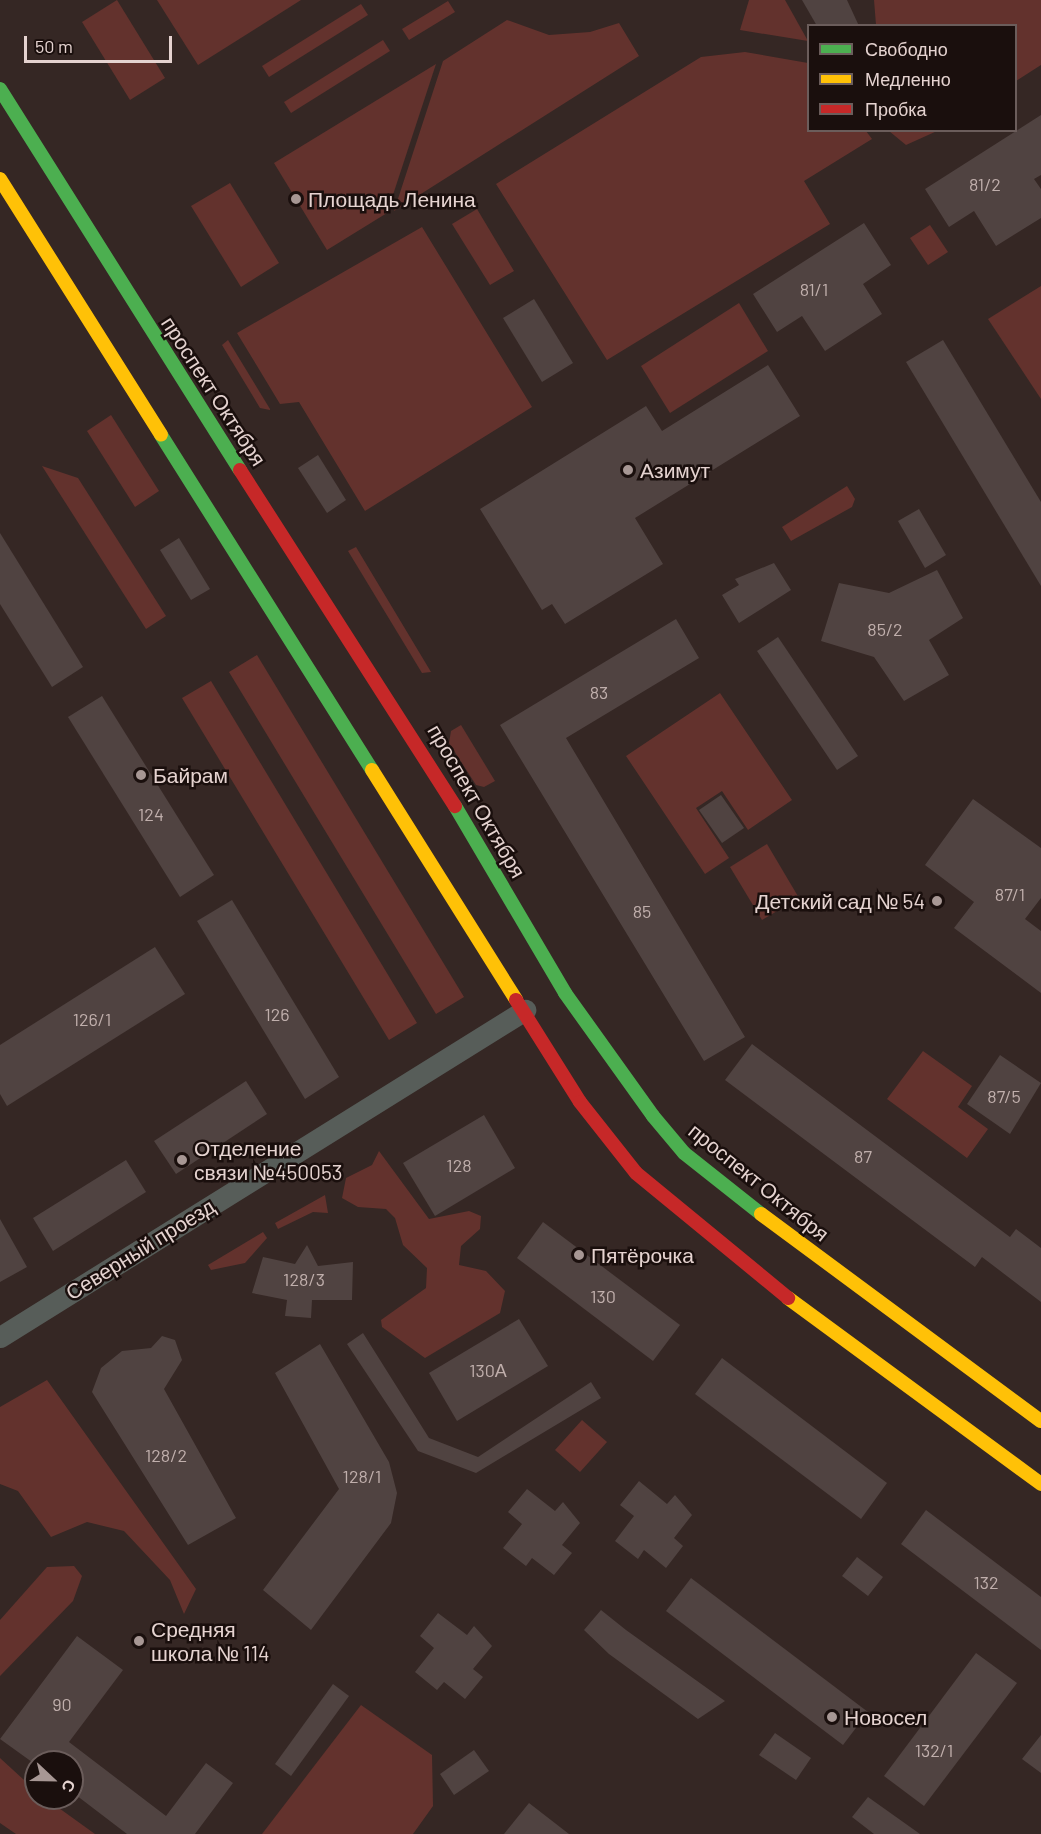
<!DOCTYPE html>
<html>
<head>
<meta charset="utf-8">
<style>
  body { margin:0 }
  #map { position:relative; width:1041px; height:1834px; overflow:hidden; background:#352724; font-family:Barlow,sans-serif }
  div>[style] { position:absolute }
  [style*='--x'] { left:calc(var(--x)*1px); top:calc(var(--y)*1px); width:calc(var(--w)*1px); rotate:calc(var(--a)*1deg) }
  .green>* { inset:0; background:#63322d }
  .building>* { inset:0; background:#504341 }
  .street>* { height:21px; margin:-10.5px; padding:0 10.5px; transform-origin:10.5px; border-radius:10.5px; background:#575d59 }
  .fast>* { height:14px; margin:-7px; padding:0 7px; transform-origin:7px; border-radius:7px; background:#4caf50 }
  .slow>* { height:14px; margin:-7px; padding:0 7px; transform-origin:7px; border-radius:7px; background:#ffc107 }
  .jam>* { height:14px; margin:-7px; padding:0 7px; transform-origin:7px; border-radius:7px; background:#c62828 }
  .dots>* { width:16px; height:16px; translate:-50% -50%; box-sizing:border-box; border:3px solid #1a0f0d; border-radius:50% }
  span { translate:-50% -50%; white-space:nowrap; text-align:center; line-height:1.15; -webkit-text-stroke:5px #1a0f0d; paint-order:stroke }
  .number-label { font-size:18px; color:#c0afac }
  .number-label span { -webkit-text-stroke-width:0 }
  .poi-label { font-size:21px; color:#e5d3d0 }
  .left { translate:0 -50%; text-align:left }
  .right { translate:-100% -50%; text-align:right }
  .street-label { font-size:21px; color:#e5d3d0 }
  .legend { position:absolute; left:807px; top:24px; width:210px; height:108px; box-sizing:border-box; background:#1a0f0d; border:2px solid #6b5d5b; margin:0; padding:8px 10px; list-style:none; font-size:18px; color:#e5d3d0 }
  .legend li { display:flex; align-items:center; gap:12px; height:30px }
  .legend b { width:30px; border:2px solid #6b5d5b }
  .north { position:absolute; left:24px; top:1750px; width:60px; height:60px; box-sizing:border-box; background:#1a0f0d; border:2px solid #6b5d5b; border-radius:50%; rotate:112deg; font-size:16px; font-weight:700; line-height:24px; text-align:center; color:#e5d3d0 }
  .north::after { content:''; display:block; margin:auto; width:21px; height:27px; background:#a79794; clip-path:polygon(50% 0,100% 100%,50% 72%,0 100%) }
  .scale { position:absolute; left:24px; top:36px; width:148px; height:27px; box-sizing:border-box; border:3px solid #e5d3d0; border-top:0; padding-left:8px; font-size:18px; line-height:21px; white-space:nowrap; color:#e5d3d0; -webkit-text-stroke:4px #1a0f0d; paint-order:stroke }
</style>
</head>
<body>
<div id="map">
  <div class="green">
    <i style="clip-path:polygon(117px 0,165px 78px,130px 100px,82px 22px)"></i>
    <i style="clip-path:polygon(157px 0,301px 0,198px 65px)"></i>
    <i style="clip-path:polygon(749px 0,785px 0,808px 41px,740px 30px)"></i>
    <i style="clip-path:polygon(874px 0,1041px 0,1041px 65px,1016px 81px,1016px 26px,876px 25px)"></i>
    <i style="clip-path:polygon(448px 1px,455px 12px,409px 40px,402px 29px)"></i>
    <i style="clip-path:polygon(361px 4px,368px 15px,269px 77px,262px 66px)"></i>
    <i style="clip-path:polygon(507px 20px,549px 35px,590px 32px,619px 23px,639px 56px,394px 211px,443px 61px)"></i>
    <i style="clip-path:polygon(383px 40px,390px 51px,291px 113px,284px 102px)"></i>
    <i style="clip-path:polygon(745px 52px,808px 63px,808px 130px,866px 131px,872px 139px,804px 181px,830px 224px,607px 360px,496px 184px,701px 57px)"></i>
    <i style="clip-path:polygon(436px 64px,387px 213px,327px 250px,274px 163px)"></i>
    <i style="clip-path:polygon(889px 131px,937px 131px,906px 145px)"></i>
    <i style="clip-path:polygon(230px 183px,279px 263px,241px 287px,191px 206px)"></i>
    <i style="clip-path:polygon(477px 209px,514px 271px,490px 285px,452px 224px)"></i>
    <i style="clip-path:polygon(930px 225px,948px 252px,928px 265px,910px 238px)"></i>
    <i style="clip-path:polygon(422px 227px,532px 407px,365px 511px,299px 402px,280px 404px,237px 333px)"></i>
    <i style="clip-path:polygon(1041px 286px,1041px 399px,988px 319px)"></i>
    <i style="clip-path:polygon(739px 303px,768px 351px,670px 413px,641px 366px)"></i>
    <i style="clip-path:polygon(228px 340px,270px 409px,270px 410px,260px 408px,222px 345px)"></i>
    <i style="clip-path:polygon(111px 415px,159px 491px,135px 507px,87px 431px)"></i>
    <i style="clip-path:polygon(42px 466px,78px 478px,166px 616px,146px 629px)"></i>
    <i style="clip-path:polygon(847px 486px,855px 499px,852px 507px,791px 541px,782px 527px)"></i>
    <i style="clip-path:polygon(356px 547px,431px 672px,422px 673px,348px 551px)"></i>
    <i style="clip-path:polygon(257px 655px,464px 997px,436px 1014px,229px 672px)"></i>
    <i style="clip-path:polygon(211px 681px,417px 1023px,389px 1040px,182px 698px)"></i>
    <i style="clip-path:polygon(720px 693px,792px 800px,748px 830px,722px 791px,696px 808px,729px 858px,705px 874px,626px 756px)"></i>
    <i style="clip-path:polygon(461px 725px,495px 781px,484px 787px,476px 785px,449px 743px,451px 731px)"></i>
    <i style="clip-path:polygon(767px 844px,799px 898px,762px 920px,730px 867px)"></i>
    <i style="clip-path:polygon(923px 1051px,972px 1086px,958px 1107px,988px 1129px,967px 1158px,887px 1099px)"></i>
    <i style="clip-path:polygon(379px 1151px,429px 1219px,469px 1211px,481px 1216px,480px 1229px,461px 1246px,459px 1265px,486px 1271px,505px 1291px,500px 1313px,425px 1358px,382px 1327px,381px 1320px,426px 1288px,427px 1268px,403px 1245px,395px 1218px,386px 1209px,358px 1207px,342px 1198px,346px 1178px,372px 1165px)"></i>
    <i style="clip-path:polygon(325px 1195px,328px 1213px,313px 1212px,278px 1229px,275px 1223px)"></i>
    <i style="clip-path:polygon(263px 1232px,267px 1238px,245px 1263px,211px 1270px,208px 1265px)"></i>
    <i style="clip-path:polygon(47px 1380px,196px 1589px,184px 1614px,170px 1580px,124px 1531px,87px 1522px,51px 1537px,18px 1491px,0 1484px,0 1407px)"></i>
    <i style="clip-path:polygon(582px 1420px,607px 1442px,580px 1472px,555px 1450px)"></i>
    <i style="clip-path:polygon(74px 1566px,82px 1576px,73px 1601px,0 1676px,0 1620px,47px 1567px)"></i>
    <i style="clip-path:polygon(361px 1705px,432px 1755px,433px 1806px,413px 1834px,262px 1834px)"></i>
    <i style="clip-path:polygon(0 1758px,36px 1791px,36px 1798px,45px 1798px,95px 1834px,16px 1834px,0 1823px)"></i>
  </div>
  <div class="building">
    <i style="clip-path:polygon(802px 0,847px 0,859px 26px,817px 26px)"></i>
    <i style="clip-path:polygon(1041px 115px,1041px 175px,1034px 179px,1041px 189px,1041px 218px,996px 246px,974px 211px,949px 227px,925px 189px)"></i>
    <i style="clip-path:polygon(864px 223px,891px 265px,863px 284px,882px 314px,825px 351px,802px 316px,777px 332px,753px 294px)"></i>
    <i style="clip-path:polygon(534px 299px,573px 363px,542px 382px,503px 318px)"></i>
    <i style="clip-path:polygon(943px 340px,1041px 502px,1041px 586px,906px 362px)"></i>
    <i style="clip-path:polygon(768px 365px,800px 416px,635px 518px,663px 564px,565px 624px,552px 604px,542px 610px,480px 509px,646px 406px,662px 431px)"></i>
    <i style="clip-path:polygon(318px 455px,346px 500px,327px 513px,298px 468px)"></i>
    <i style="clip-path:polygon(919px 509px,946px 555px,925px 568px,898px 521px)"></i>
    <i style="clip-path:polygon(0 533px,83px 667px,52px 687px,0 604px)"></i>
    <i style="clip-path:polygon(179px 538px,210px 589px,191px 600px,160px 550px)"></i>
    <i style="clip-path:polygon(774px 563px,791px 590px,739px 623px,722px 595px,739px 585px,735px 579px)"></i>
    <i style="clip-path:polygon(937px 570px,963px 618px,929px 640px,949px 675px,904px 701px,874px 657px,821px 641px,839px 583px,889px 593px)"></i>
    <i style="clip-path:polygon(676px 619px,699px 658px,566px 738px,745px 1037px,704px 1061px,500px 725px)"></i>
    <i style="clip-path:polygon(778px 637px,858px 756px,837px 770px,757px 651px)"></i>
    <i style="clip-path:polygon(102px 696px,214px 875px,180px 897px,68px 717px)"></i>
    <i style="clip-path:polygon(721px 795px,744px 828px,722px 843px,699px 810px)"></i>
    <i style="clip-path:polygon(973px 799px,1041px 848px,1041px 898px,1025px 919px,1041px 931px,1041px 993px,954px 928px,974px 902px,925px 865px)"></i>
    <i style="clip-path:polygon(232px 900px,339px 1077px,305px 1099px,197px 921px)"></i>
    <i style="clip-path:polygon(155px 947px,185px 994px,7px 1106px,0 1094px,0 1045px)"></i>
    <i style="clip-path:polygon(752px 1044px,1010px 1237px,1016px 1229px,1041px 1248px,1041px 1302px,982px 1257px,975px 1267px,725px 1080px)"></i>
    <i style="clip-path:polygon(1000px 1055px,1041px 1083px,1010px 1134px,967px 1104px)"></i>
    <i style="clip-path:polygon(246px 1081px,267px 1114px,176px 1174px,154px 1141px)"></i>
    <i style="clip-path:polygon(484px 1115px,515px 1168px,435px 1216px,403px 1163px)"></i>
    <i style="clip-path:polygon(126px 1160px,146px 1192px,53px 1251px,33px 1218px)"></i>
    <i style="clip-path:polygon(0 1219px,27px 1267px,0 1282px)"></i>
    <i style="clip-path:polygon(543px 1222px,680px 1325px,653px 1361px,517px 1258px)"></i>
    <i style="clip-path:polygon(307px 1245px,318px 1266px,353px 1262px,352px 1300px,312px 1300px,311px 1318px,285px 1316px,287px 1300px,252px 1293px,263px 1257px,295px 1264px)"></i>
    <i style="clip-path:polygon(519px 1319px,548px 1366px,457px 1421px,429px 1373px)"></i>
    <i style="clip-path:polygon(363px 1333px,429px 1438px,478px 1457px,591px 1382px,601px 1398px,476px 1473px,418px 1451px,347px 1344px)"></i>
    <i style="clip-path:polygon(162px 1336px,175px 1340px,182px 1360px,164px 1389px,236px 1518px,188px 1545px,92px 1392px,101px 1368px,122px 1351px,151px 1348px)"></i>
    <i style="clip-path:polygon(320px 1344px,389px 1462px,397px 1493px,391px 1523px,311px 1630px,263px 1590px,339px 1489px,275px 1373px)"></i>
    <i style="clip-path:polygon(722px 1358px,887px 1483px,861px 1519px,695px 1394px)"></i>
    <i style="clip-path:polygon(639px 1481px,667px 1504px,675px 1495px,692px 1515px,674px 1538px,683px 1546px,666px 1568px,644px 1550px,638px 1559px,615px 1541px,634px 1516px,620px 1505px)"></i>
    <i style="clip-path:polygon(527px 1489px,555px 1511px,563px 1502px,580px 1523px,562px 1545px,572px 1553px,554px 1575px,532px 1558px,526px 1566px,503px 1548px,522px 1524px,508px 1512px)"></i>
    <i style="clip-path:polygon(926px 1510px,1041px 1597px,1041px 1650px,901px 1544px)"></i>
    <i style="clip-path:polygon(857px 1557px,883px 1577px,868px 1596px,842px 1576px)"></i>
    <i style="clip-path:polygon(691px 1578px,868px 1712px,843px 1745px,666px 1611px)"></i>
    <i style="clip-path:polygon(601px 1610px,626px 1630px,725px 1701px,698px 1719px,609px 1654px,584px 1630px)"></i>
    <i style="clip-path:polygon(438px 1613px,467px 1635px,474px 1626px,492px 1646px,473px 1669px,483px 1677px,465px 1699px,444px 1682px,437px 1690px,415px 1672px,434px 1648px,420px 1636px)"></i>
    <i style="clip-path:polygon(77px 1636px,123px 1670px,69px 1742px,166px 1816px,206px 1763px,233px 1783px,195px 1834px,127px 1834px,72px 1792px,72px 1762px,32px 1762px,0 1739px)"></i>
    <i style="clip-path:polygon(976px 1653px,1017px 1683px,924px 1806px,884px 1776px)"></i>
    <i style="clip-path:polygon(333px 1684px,349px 1696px,291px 1776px,275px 1764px)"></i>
    <i style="clip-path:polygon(775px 1733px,811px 1758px,796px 1780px,759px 1755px)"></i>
    <i style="clip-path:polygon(1041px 1735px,1041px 1773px,1022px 1759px)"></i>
    <i style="clip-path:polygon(474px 1750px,489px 1771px,454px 1795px,440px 1774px)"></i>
    <i style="clip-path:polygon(868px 1797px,920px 1834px,874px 1834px,852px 1817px)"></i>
    <i style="clip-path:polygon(529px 1803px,569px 1834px,504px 1834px)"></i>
  </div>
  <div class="street">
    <i style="--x:0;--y:1337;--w:619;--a:-31.92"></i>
  </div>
  <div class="fast">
    <i style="--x:0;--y:89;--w:450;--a:57.8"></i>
    <i style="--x:161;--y:435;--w:396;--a:57.8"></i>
    <i style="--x:455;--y:806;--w:217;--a:59.5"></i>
    <i style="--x:565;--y:993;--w:151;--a:54.4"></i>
    <i style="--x:653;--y:1116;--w:48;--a:50"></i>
    <i style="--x:684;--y:1153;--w:98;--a:38.4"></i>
  </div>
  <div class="slow">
    <i style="--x:0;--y:179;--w:302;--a:57.8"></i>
    <i style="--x:372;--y:770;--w:271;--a:57.9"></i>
    <i style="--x:761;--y:1214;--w:348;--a:36.5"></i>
    <i style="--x:788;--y:1298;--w:314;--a:36.3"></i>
  </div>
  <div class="jam">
    <i style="--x:240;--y:470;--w:399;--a:57.4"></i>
    <i style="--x:516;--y:1000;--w:120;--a:57.9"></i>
    <i style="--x:580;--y:1102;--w:90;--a:51.7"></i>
    <i style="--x:636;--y:1173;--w:197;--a:39.4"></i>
  </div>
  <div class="dots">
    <i style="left:296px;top:199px;background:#a79794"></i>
    <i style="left:628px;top:470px;background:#a79794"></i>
    <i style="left:141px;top:775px;background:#a79794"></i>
    <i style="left:937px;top:901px;background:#a79794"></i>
    <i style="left:182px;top:1160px;background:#a79794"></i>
    <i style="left:579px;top:1255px;background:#a79794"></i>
    <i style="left:139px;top:1641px;background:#a79794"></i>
    <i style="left:832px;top:1717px;background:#a79794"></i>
  </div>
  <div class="number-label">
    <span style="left:985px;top:184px">81/2</span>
    <span style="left:814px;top:289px">81/1</span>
    <span style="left:885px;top:629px">85/2</span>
    <span style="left:599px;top:692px">83</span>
    <span style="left:151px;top:814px">124</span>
    <span style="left:1010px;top:894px">87/1</span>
    <span style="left:642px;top:911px">85</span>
    <span style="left:277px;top:1014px">126</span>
    <span style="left:92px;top:1019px">126/1</span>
    <span style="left:1004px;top:1096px">87/5</span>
    <span style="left:863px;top:1156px">87</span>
    <span style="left:459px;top:1165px">128</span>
    <span style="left:304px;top:1279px">128/3</span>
    <span style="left:603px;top:1296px">130</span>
    <span style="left:488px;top:1370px">130А</span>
    <span style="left:166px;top:1455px">128/2</span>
    <span style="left:362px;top:1476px">128/1</span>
    <span style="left:986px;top:1582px">132</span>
    <span style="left:62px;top:1704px">90</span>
    <span style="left:934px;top:1750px">132/1</span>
  </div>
  <div class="poi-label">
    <span class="left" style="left:308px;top:199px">Площадь Ленина</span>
    <span class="left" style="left:640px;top:470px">Азимут</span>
    <span class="left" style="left:153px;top:775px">Байрам</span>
    <span class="right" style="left:925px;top:901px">Детский сад № 54</span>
    <span class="left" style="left:194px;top:1160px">Отделение<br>связи №450053</span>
    <span class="left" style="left:591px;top:1255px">Пятёрочка</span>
    <span class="left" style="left:151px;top:1641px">Средняя<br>школа № 114</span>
    <span class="left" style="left:844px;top:1717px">Новосел</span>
  </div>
  <div class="street-label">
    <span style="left:214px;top:391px;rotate:57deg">проспект Октября</span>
    <span style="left:477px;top:801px;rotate:60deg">проспект Октября</span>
    <span style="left:759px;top:1182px;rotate:39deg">проспект Октября</span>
    <span style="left:140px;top:1249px;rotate:-32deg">Северный проезд</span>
  </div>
  <ul class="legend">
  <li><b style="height:8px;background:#4caf50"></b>Свободно</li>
  <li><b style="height:8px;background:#ffc107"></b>Медленно</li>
  <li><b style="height:8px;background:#c62828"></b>Пробка</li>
  </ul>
  <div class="north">С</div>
  <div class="scale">50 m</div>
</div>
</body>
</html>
